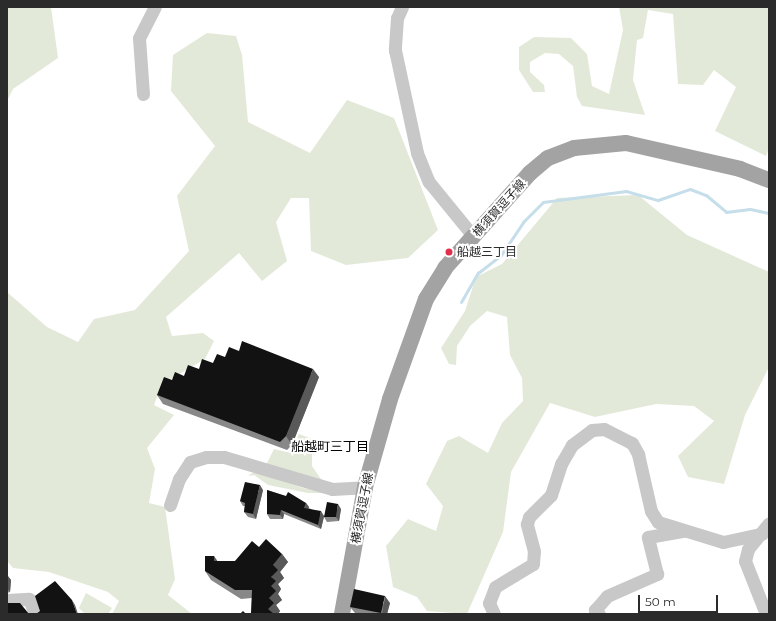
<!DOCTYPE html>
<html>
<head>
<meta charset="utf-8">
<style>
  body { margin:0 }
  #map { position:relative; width:776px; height:621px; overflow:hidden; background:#fff; font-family:Montserrat,"Noto Sans JP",sans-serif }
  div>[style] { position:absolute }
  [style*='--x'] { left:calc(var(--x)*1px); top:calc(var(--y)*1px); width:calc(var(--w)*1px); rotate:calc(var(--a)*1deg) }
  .green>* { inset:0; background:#e3e9d9 }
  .stream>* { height:3px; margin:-1.5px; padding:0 1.5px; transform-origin:1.5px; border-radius:1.5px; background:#c5dee9 }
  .minor>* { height:13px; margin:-6.5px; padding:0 6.5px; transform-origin:6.5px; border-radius:6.5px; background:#c8c8c8 }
  .major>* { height:16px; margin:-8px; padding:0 8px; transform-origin:8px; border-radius:8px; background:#a3a3a3 }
  .wall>* { inset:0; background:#888 }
  .shaded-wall>* { inset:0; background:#595959 }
  .building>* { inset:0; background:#121212 }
  .dots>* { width:11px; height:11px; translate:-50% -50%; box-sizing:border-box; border:2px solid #fff; border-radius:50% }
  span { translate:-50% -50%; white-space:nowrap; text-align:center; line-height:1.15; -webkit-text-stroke:4px #fff; paint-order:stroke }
  .street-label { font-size:12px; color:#2b2b2b }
  .poi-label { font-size:12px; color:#2b2b2b }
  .left { translate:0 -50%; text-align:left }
  .neighbourhood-label { font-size:13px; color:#000 }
  .frame { position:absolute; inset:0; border:8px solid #2b2b2b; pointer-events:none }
  .scale { position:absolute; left:638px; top:595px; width:80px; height:18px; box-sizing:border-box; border:2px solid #2b2b2b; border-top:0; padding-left:5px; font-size:12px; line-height:14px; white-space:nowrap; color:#2b2b2b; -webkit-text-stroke:3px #fff; paint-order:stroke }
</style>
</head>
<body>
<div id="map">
  <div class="green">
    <i style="clip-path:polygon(7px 7px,51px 7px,58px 58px,13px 89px,7px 101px)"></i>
    <i style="clip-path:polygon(619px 7px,769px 7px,769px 148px,766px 156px,715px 131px,736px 87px,714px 70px,703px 85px,678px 84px,673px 14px,648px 10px,643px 38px,637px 40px,633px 80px,645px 115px,582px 106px,577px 97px,573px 66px,559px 54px,545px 53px,530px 62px,530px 72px,544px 85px,545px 92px,533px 92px,519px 70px,519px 47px,534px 37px,571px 38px,587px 54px,592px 86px,609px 94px,623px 30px)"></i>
    <i style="clip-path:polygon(207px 33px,236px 36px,242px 55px,248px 122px,310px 153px,347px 100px,394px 118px,438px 230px,408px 258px,346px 265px,311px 251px,309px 198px,291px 198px,276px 222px,287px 261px,262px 281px,239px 253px,166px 317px,172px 336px,203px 333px,214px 341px,205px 359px,162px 384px,154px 405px,174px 415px,147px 448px,155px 469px,149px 503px,165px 507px,175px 579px,168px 595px,192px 614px,112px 614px,119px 601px,108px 592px,49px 572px,13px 568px,7px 561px,7px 292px,47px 327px,78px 342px,94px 319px,135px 310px,189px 251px,177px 196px,215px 146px,171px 91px,173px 55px)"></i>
    <i style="clip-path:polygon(638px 195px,687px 235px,769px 272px,769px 367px,745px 415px,724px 484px,688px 477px,678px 456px,714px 421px,694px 406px,656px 404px,595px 417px,550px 403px,511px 472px,503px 532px,467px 614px,427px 611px,417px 597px,393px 587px,386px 546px,408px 519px,436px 531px,443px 506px,426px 484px,447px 441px,459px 436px,488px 453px,502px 423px,523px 401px,522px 378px,510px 355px,507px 317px,487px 311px,470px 326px,457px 346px,456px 365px,449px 364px,441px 348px,465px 311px,476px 277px,502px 264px,557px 198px)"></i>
    <i style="clip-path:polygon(299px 434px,312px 439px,312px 466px,323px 482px,266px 465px,274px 449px,291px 453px)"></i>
    <i style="clip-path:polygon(255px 471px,303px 488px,331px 493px,308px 493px,268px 485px,254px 475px,248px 476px)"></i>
    <i style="clip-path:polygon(86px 593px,112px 608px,108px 614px,85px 614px,79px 608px)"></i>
  </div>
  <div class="stream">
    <i style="--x:461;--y:302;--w:34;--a:-60"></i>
    <i style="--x:478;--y:273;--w:29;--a:-38"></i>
    <i style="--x:501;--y:255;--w:40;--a:-56"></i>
    <i style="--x:523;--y:222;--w:28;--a:-45"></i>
    <i style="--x:543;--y:202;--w:84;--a:-7.5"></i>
    <i style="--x:626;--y:191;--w:33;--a:16"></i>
    <i style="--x:658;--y:200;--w:34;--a:-19"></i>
    <i style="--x:690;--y:189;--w:17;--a:21"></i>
    <i style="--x:706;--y:195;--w:26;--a:40"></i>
    <i style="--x:726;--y:212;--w:24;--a:-7"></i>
    <i style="--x:750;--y:209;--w:19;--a:12"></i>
  </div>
  <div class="minor">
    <i style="--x:402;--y:7;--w:12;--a:114"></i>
    <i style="--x:397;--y:18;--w:32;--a:94"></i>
    <i style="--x:395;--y:50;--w:105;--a:77.9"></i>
    <i style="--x:417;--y:153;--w:31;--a:68"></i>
    <i style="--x:429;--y:182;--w:70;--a:50.8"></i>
    <i style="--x:143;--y:94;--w:56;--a:-94.1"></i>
    <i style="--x:139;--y:38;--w:35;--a:-63"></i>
    <i style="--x:170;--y:505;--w:28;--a:-71"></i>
    <i style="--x:179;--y:479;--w:20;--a:-57"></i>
    <i style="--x:190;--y:462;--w:17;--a:-17"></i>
    <i style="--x:206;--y:457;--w:18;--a:0"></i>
    <i style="--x:224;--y:457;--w:113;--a:16.5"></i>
    <i style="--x:332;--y:489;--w:33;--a:-3"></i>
    <i style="--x:7;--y:600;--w:22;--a:-3"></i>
    <i style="--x:29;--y:599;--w:16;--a:68"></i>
    <i style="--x:494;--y:614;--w:12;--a:-114"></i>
    <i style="--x:489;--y:603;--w:17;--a:-69"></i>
    <i style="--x:495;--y:587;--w:44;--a:-31.2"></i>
    <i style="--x:533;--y:564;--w:13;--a:-86"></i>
    <i style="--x:534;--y:551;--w:28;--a:-105"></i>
    <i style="--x:527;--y:524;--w:7;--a:-74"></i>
    <i style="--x:529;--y:517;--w:31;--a:-45"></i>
    <i style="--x:551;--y:495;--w:33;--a:-72"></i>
    <i style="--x:561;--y:464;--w:22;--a:-60"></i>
    <i style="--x:572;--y:445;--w:25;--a:-37"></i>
    <i style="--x:592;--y:430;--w:12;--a:-5"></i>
    <i style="--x:604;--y:429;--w:31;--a:27"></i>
    <i style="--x:632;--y:443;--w:13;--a:61"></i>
    <i style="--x:638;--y:454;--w:58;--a:77.2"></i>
    <i style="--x:651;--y:511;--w:13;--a:58"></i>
    <i style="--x:658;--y:522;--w:68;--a:17.1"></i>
    <i style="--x:723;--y:542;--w:40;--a:-12"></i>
    <i style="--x:599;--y:614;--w:6;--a:-135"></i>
    <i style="--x:595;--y:610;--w:18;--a:-49"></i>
    <i style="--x:607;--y:596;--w:55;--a:-23.7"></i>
    <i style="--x:657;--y:574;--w:38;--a:-104"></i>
    <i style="--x:648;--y:537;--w:36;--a:-10"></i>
    <i style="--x:766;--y:614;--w:57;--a:-111.6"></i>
    <i style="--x:745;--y:561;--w:12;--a:-76"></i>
    <i style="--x:748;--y:549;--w:33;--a:-51"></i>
  </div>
  <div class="major">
    <i style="--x:342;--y:614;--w:129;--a:-79.7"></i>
    <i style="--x:365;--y:487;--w:91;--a:-74.1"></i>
    <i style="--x:390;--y:399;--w:106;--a:-70.2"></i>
    <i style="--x:426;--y:299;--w:36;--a:-58"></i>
    <i style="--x:445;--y:268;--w:127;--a:-48.2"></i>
    <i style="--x:530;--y:173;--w:23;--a:-40"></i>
    <i style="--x:548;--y:158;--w:28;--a:-21"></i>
    <i style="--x:574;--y:148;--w:52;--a:-5.5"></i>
    <i style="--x:626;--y:143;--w:117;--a:12.8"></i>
    <i style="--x:740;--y:169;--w:31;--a:21"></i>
  </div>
  <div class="wall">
    <i style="clip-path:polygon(239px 351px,319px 377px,292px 445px,287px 450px,163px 404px,157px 395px,172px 380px,184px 376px)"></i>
    <i style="clip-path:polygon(263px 490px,256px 519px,248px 517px,244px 512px,245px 506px,243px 506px,240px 501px)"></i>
    <i style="clip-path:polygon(267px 490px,306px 503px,309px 507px,309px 508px,324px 516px,341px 509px,339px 521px,327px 522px,324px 517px,321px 529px,284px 514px,283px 519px,270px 519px,267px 514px)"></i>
    <i style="clip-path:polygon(259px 547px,282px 554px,288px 562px,280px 572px,284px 578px,278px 584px,281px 589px,278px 594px,282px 600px,276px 605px,280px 611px,278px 614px,251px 614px,252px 598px,241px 599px,211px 580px,205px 571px,214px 556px,217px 561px,235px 561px)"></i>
    <i style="clip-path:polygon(7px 575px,11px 580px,10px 592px,7px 593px)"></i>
    <i style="clip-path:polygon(390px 603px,387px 614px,358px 614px,355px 613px,350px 607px)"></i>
  </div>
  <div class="shaded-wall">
    <i style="clip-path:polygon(313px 369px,319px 377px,292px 445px,286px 436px)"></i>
    <i style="clip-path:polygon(260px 485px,263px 490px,256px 519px,253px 514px)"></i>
    <i style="clip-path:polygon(306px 503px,309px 507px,307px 512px,304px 508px)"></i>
    <i style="clip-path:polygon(338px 504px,341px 509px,339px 521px,336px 517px)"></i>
    <i style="clip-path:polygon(281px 510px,284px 514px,283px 519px,280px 515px)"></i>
    <i style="clip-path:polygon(321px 511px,324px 516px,321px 529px,318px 525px)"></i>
    <i style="clip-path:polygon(282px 554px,288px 562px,280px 572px,284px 578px,278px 584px,281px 589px,278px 594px,282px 600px,276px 605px,280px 611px,278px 614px,272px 614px,268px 609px,273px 565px)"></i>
    <i style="clip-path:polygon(214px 556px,220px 565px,214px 561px)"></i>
    <i style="clip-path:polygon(7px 575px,11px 580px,10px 592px,7px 588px)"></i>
    <i style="clip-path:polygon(385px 596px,390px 603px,387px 614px,382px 614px)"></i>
    <i style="clip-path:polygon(72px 600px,75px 605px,78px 614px,77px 614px)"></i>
  </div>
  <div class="building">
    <i style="clip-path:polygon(242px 341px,313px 369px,286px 436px,280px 442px,157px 395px,164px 377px,172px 380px,175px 372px,184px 376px,188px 365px,199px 369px,202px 359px,213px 363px,217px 354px,225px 357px,229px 347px,239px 351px)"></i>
    <i style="clip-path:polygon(245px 482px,260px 485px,253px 514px,244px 512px,245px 503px,240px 501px)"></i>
    <i style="clip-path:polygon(267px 490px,286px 496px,288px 492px,306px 503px,304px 508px,321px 511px,318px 525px,281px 510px,280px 515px,267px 514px)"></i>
    <i style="clip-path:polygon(327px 502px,338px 504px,336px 517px,324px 517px)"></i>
    <i style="clip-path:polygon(266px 539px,282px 554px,273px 565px,278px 570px,271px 577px,276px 581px,271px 586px,276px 591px,269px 598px,274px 603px,268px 609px,274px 614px,251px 614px,252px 590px,235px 590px,205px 571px,205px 556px,214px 556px,214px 561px,235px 561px,252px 541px,259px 547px)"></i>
    <i style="clip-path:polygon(55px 581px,72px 600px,77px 614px,36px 614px,40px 611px,35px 596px)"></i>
    <i style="clip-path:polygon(354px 589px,385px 596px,381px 613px,350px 607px)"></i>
    <i style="clip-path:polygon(7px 603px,20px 603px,29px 614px,7px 614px)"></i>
    <i style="clip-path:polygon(243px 611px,246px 614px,240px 614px)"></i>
  </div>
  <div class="dots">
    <i style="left:449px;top:252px;background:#e0304b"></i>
  </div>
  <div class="street-label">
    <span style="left:499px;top:208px;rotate:-48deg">横須賀逗子線</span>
    <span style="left:362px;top:508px;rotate:-79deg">横須賀逗子線</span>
  </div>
  <div class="poi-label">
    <span class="left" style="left:457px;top:252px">船越三丁目</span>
  </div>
  <div class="neighbourhood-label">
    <span style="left:330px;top:446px">船越町三丁目</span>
  </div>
  <div class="frame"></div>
  <div class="scale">50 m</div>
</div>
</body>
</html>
